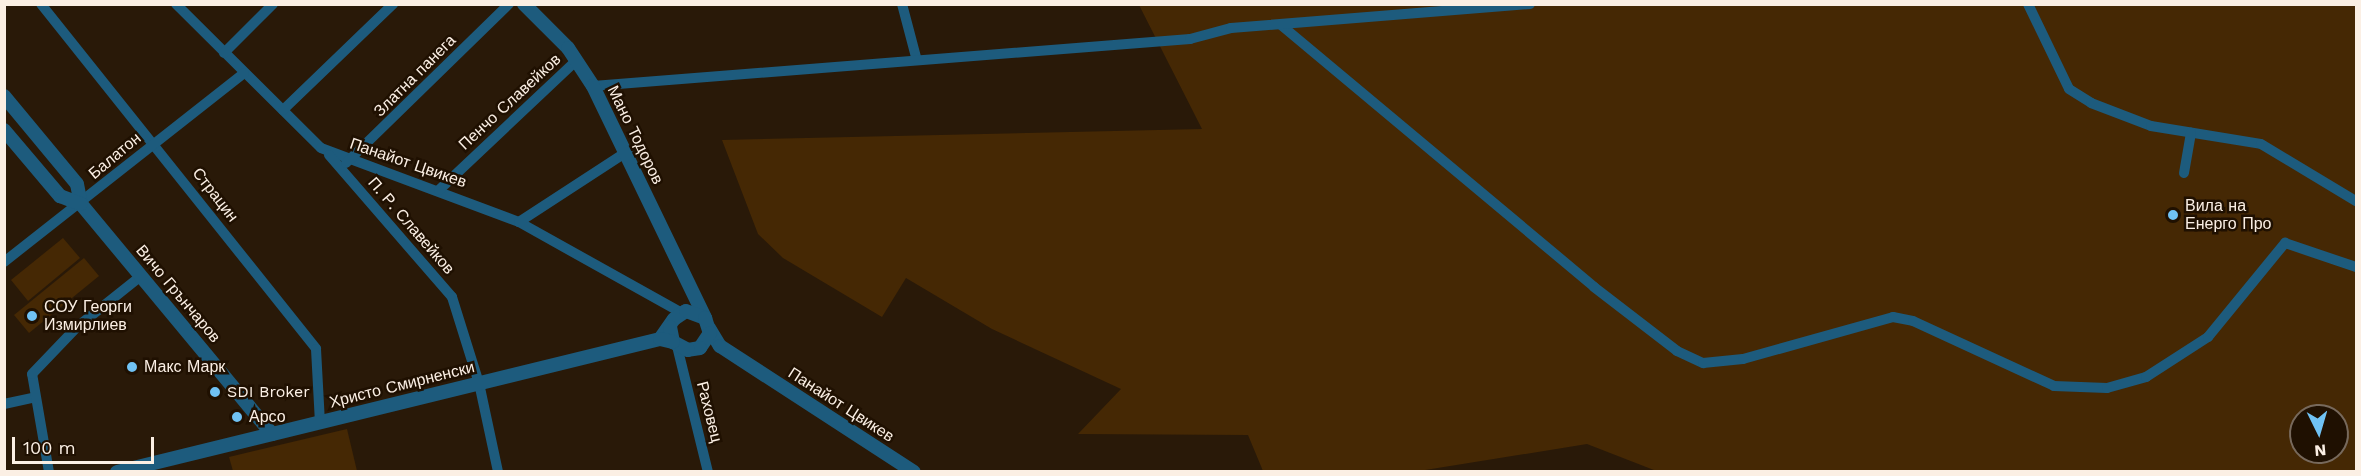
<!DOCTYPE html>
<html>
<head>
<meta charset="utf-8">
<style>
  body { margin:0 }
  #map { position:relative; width:2361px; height:476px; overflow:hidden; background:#291908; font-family:"Work Sans",sans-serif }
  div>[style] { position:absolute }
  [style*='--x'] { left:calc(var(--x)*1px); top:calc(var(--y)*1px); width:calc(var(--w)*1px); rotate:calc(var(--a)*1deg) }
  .green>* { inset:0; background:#452804 }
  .minor>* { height:10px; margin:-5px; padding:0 5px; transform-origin:5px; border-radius:5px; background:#1d5b7d }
  .tertiary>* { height:14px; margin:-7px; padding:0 7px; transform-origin:7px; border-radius:7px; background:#1d5b7d }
  .dots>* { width:16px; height:16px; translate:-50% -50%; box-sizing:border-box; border:3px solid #1f1001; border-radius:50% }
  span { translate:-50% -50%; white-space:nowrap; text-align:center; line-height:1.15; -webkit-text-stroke:5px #1f1001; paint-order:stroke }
  .street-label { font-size:16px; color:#fbefe4 }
  .poi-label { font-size:16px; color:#fbefe4 }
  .left { translate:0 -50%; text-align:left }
  .frame { position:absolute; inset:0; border:6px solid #fbefe4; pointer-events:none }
  .north { position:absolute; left:2289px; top:404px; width:60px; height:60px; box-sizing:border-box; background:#1f1001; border:2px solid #77695c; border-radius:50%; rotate:175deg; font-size:16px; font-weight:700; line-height:24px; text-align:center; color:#fbefe4 }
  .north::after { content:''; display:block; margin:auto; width:21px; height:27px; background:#70c2f4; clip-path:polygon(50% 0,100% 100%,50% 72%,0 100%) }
  .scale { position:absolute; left:12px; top:437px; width:142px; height:27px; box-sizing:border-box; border:3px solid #fbefe4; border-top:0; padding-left:8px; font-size:18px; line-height:21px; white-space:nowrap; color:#fbefe4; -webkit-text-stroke:4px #1f1001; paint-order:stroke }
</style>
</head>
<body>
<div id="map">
  <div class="green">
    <i style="clip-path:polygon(evenodd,1139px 5px,2356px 5px,2356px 471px,1659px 472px,1587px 444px,1419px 471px,1263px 471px,1248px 435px,1078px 434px,1121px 389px,992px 329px,906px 278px,882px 317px,783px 258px,758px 234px,722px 140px,1202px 129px,1139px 5px,2301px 416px,2337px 416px,2337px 452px,2301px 452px,2301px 416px)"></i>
    <i style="clip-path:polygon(63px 238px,80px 258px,28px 301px,11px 280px)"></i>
    <i style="clip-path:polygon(84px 258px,99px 276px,29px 333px,14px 315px)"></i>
    <i style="clip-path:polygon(347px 429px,357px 471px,233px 471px,229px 457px)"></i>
  </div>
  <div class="minor">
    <i style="--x:41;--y:4;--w:441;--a:51.4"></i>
    <i style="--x:316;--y:349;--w:73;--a:86.9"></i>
    <i style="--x:176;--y:4;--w:204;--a:44.8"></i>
    <i style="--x:321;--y:148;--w:211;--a:20.5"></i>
    <i style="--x:519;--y:222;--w:187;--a:29.2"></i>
    <i style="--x:902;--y:4;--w:55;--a:75.2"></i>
    <i style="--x:2028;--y:4;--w:94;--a:64.2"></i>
    <i style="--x:2069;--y:89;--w:26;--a:32"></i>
    <i style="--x:2091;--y:103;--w:64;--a:21"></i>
    <i style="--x:2151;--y:126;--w:111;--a:9.3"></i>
    <i style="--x:2261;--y:144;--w:111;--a:31"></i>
    <i style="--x:1281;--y:25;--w:408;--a:39.9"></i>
    <i style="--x:1594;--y:287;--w:105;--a:37.6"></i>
    <i style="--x:1677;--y:351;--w:29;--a:25"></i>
    <i style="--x:1703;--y:363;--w:40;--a:-5.7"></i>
    <i style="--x:1743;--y:359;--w:156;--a:-15.6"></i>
    <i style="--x:1893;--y:317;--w:20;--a:11"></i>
    <i style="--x:1913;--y:321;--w:155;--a:24.7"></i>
    <i style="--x:2054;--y:386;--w:53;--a:2.2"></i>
    <i style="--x:2107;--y:388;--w:41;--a:-15.8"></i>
    <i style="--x:2146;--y:377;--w:74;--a:-32.8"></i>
    <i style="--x:2208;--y:337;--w:122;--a:-50.7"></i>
    <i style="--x:2285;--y:243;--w:75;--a:18.7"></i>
    <i style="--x:224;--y:53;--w:69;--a:-45"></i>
    <i style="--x:593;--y:86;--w:599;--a:-4.5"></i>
    <i style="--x:1190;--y:39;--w:42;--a:-15"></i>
    <i style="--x:1231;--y:28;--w:300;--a:-4.6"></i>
    <i style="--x:283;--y:110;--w:153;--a:-43.9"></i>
    <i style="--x:329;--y:155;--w:188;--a:49.1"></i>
    <i style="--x:452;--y:297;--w:90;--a:72.6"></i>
    <i style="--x:479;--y:383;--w:91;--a:77.9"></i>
    <i style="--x:346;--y:163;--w:228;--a:-44.3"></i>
    <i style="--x:2184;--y:173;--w:41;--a:-80.1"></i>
    <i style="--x:439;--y:190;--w:190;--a:-43.3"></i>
    <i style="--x:519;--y:222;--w:126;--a:-33.1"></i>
    <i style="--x:4;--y:262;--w:305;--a:-38.2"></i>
    <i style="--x:677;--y:346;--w:130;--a:76.2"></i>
    <i style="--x:4;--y:404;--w:29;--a:-12"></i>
    <i style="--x:49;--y:472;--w:99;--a:-99.8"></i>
    <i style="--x:32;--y:374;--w:65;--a:-46.2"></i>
    <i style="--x:77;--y:327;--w:82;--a:-38.6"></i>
  </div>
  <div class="tertiary">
    <i style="--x:524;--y:4;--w:62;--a:45"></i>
    <i style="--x:568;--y:48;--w:45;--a:56.7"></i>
    <i style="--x:593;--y:86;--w:258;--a:64.2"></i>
    <i style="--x:4;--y:96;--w:114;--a:50.3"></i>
    <i style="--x:77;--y:184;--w:20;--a:79"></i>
    <i style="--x:81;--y:204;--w:299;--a:50.3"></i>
    <i style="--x:4;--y:130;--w:87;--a:49.7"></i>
    <i style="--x:60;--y:196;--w:22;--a:21"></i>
    <i style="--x:709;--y:328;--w:21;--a:59"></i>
    <i style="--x:720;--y:346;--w:231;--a:33"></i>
    <i style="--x:660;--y:339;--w:24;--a:-55"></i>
    <i style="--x:674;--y:319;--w:14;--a:-34"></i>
    <i style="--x:686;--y:311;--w:20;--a:20"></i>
    <i style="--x:705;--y:318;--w:16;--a:72"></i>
    <i style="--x:710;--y:333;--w:18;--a:124"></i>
    <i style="--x:700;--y:348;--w:12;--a:171"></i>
    <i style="--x:688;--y:350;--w:17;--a:-152"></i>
    <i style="--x:673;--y:342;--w:15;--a:-101"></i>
    <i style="--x:117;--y:472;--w:559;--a:-13.76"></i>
    <i style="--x:660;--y:339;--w:13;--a:13"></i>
  </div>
  <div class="dots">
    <i style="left:2173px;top:215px;background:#70c2f4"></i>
    <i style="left:32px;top:316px;background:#70c2f4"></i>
    <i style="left:132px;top:367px;background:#70c2f4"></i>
    <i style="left:215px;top:392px;background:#70c2f4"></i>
    <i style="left:237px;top:417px;background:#70c2f4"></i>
  </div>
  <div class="street-label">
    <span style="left:415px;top:76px;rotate:-45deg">Златна панега</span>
    <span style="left:510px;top:102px;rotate:-43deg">Пенчо Славейков</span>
    <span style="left:635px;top:135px;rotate:64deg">Мано Тодоров</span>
    <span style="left:115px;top:156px;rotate:-40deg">Балатон</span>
    <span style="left:408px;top:163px;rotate:19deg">Панайот Цвикев</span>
    <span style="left:215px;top:195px;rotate:52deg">Страцин</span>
    <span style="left:411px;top:226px;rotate:49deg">П. Р. Славейков</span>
    <span style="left:178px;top:294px;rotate:50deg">Вичо Грънчаров</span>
    <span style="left:402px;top:385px;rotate:-14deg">Христо Смирненски</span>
    <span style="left:841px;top:405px;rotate:33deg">Панайот Цвикев</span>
    <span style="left:709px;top:412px;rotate:76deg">Раховец</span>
  </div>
  <div class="poi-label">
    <span class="left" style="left:2185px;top:215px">Вила на<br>Енерго Про</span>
    <span class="left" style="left:44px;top:316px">СОУ Георги<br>Измирлиев</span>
    <span class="left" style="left:144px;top:367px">Макс Марк</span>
    <span class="left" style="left:227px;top:392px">SDI Broker</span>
    <span class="left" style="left:249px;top:417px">Арсо</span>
  </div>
  <div class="frame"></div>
  <div class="north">N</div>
  <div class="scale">100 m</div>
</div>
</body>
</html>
